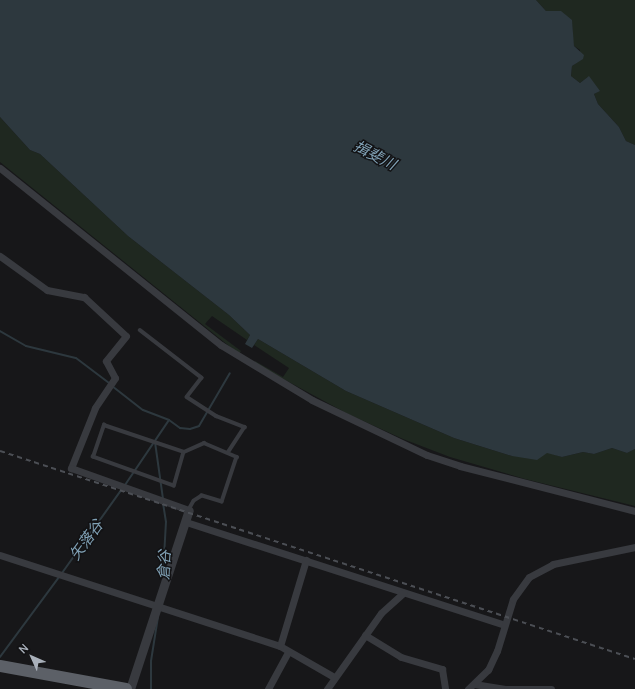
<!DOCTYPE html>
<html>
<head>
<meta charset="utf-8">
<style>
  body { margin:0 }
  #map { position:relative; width:635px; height:689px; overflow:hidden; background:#171719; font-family:Manrope,"Noto Sans JP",sans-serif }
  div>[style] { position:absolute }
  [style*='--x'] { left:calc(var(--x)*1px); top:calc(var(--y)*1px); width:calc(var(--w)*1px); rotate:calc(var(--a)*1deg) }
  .green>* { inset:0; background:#1f2820 }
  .water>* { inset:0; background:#2d383e }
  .stream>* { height:2px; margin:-1px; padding:0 1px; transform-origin:1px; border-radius:1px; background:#2d383e }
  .service>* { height:3.5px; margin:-1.75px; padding:0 1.75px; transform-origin:1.75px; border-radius:1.75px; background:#383a3f }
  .minor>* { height:7px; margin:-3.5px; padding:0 3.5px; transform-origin:3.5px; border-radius:3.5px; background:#383a3f }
  .tertiary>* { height:9px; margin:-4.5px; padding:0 4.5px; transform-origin:4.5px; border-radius:4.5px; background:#383a3f }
  .trunk>* { height:12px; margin:-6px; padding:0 6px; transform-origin:6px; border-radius:6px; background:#5c6067 }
  .rail>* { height:2px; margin-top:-1px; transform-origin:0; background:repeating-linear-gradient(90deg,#4b4e54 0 5px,transparent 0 9px) }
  span { translate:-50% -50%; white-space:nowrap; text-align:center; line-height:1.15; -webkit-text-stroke:3px #121214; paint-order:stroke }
  .water-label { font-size:15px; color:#80a1b5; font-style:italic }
  .north { position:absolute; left:12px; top:637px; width:40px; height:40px; -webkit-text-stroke:3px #121214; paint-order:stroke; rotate:315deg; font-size:11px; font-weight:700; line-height:16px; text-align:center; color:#a9b0ba }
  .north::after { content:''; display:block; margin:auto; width:14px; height:18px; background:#a9b0ba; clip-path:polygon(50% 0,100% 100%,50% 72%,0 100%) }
</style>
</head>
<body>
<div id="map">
  <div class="green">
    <i style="clip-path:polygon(536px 0,635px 0,635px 145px,626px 141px,619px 127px,598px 104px,594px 94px,599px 91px,588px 77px,580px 83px,571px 76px,572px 66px,580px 60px,580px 50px,574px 46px,573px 41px,572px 23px,546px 11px)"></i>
    <i style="clip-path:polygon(0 117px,30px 150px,40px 154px,128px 236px,229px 315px,250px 335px,247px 340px,212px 316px,205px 324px,241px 351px,239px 354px,0 162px)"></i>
    <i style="clip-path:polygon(258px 339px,346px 391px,454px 438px,489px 449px,512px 456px,541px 456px,547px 452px,562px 457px,583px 452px,594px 454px,612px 448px,627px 453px,635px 449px,635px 506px,525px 479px,450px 457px,403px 439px,348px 414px,254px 363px,255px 361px,283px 377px,289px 368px,254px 345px)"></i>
  </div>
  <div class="water">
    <i style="clip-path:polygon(0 0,536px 0,546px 11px,561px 11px,572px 20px,574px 46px,584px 55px,583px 59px,572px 66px,571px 76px,580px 83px,589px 76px,600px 91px,594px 94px,598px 104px,619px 127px,626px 141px,635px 145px,635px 449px,627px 453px,612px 448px,594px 454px,583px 452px,562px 457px,547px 453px,537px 460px,512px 456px,454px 438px,346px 391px,258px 339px,252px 348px,245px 344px,250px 335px,229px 315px,128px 236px,40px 154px,30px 150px,0 117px)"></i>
  </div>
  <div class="stream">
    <i style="--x:0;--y:331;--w:30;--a:30"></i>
    <i style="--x:26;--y:346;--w:51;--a:13.5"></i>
    <i style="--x:76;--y:358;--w:41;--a:37.1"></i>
    <i style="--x:112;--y:386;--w:39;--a:38"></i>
    <i style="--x:143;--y:410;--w:28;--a:21"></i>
    <i style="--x:169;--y:420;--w:14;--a:36"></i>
    <i style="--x:180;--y:428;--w:10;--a:6"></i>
    <i style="--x:190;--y:429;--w:9;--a:-18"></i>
    <i style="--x:199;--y:426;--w:61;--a:-59.7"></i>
    <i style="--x:155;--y:442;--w:58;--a:82"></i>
    <i style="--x:125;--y:485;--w:78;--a:-55.9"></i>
    <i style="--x:62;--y:573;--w:103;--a:-54.5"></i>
    <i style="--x:163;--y:575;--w:53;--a:-86.8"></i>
    <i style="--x:166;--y:522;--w:19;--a:-99"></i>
    <i style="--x:0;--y:657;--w:99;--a:-53.6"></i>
    <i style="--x:151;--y:689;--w:28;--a:-90"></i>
    <i style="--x:151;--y:661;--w:45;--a:-81"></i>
  </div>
  <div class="service">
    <i style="--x:140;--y:330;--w:78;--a:37.7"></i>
    <i style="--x:202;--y:378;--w:24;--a:128"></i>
    <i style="--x:187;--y:397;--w:35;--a:33"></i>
    <i style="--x:216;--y:416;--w:31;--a:21"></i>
    <i style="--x:245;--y:427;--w:30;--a:123"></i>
    <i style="--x:184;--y:452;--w:35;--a:106"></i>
    <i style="--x:174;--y:486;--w:86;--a:-160.3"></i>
    <i style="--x:93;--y:457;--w:34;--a:-71"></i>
    <i style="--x:104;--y:425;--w:84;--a:18.6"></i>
    <i style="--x:184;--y:452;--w:22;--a:-24"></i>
    <i style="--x:204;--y:443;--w:36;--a:23"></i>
    <i style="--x:237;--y:457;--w:47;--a:108.4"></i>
    <i style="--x:222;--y:502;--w:21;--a:-163"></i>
    <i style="--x:202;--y:496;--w:9;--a:148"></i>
    <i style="--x:194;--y:501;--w:10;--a:119"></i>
  </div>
  <div class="minor">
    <i style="--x:0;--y:168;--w:283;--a:38.7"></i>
    <i style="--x:221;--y:345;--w:106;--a:31.1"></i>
    <i style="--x:312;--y:400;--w:127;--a:25.6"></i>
    <i style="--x:427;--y:455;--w:35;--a:18"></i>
    <i style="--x:460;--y:466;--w:181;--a:14.4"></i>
    <i style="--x:0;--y:256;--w:58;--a:35.9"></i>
    <i style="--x:47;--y:290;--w:38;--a:11"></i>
    <i style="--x:84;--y:297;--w:57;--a:42.9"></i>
    <i style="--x:126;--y:336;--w:32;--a:129"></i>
    <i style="--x:106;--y:361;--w:19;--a:62"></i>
    <i style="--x:115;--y:378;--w:36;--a:124"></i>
    <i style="--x:95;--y:408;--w:65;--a:111.8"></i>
    <i style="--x:71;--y:468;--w:125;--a:19.6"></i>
    <i style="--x:186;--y:522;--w:334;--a:17.9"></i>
    <i style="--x:0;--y:555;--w:294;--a:18"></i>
    <i style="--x:280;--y:646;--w:62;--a:29.9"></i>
    <i style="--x:365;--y:635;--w:42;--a:31.4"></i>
    <i style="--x:401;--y:657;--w:43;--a:16.3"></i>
    <i style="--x:442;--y:669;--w:20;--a:81"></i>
    <i style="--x:280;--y:646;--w:90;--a:-73.2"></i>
    <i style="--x:474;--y:684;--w:33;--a:9"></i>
    <i style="--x:507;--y:689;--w:44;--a:0"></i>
    <i style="--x:268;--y:689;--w:42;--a:-61.6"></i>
    <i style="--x:327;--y:689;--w:93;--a:-54.6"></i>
    <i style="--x:381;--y:613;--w:30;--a:-42"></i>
    <i style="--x:468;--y:689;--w:28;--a:-44"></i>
    <i style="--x:488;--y:670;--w:21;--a:-65"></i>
    <i style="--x:497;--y:651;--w:54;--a:-72.9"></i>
    <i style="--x:513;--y:599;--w:27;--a:-54"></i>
    <i style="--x:529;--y:577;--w:27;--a:-28"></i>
    <i style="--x:553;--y:564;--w:84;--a:-11.7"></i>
  </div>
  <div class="tertiary">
    <i style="--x:130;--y:689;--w:188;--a:-71.8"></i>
  </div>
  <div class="trunk">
    <i style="--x:0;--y:666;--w:128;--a:10.3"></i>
  </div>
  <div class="rail">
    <i style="--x:0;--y:451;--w:668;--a:18.14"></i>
  </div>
  <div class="water-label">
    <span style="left:375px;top:155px;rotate:27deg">揖斐川</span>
    <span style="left:86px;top:540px;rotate:-54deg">矢落谷</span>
    <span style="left:164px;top:565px;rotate:-87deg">倉谷</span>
  </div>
  <div class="north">N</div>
</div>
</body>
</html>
